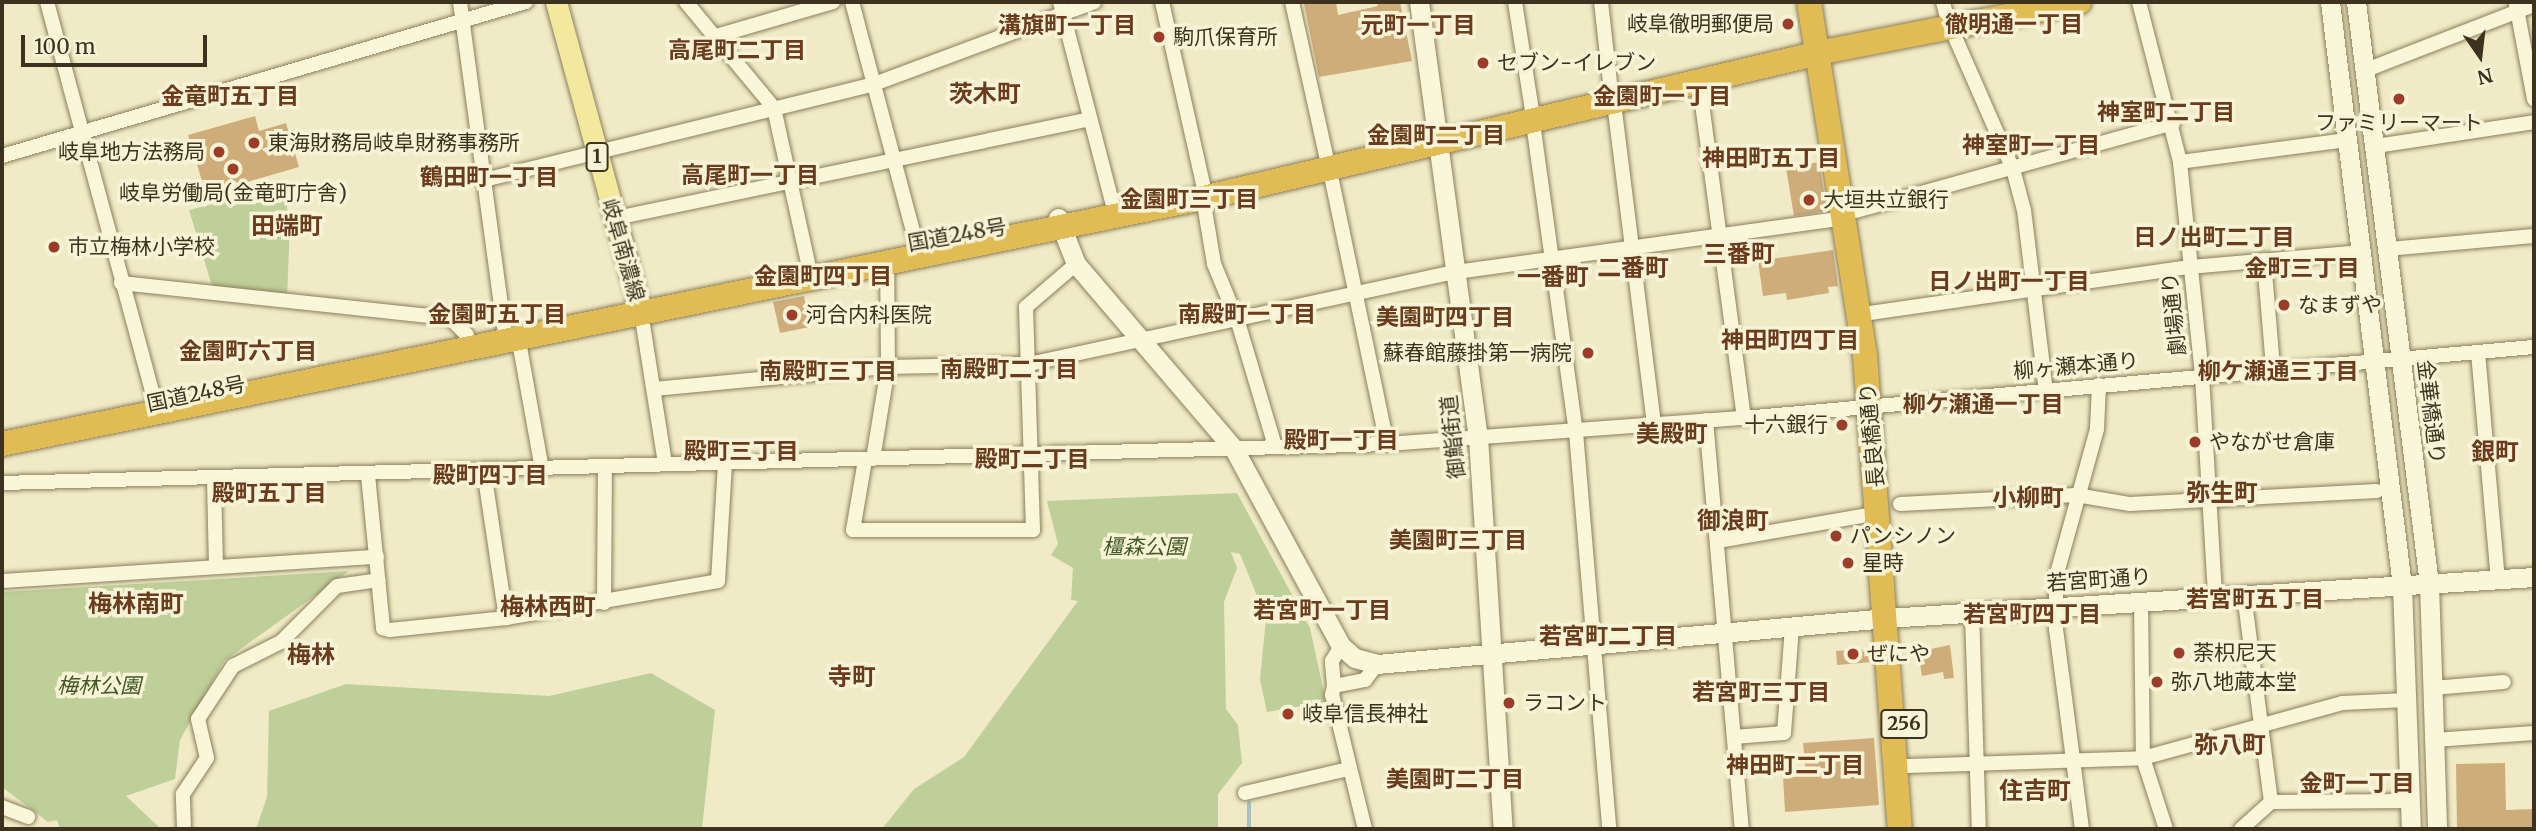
<!DOCTYPE html>
<html>
<head>
<meta charset="utf-8">
<style>
  body { margin:0 }
  #map { position:relative; width:2536px; height:831px; overflow:hidden; background:#f0ebc6; font-family:Merriweather,"Noto Sans JP",serif }
  div>[style] { position:absolute }
  [style*='--x'] { left:calc(var(--x)*1px); top:calc(var(--y)*1px); width:calc(var(--w)*1px); rotate:calc(var(--a)*1deg) }
  .green>* { inset:0; background:#bfcf99 }
  .stream>* { height:3.5px; margin:-1.75px; padding:0 1.75px; transform-origin:1.75px; border-radius:1.75px; background:#a7c3c0 }
  .building>* { inset:0; background:#cfad7b }
  .roads { filter:drop-shadow(0 0 2px #8c7e5b) drop-shadow(0 0 2px #8c7e5b) }
  .street>* { height:14px; margin:-7px; padding:0 7px; transform-origin:7px; border-radius:7px; background:#faf6da }
  .secondary>* { height:19px; margin:-9.5px; padding:0 9.5px; transform-origin:9.5px; border-radius:9.5px; background:#faf6da }
  .primary>* { height:21px; margin:-10.5px; padding:0 10.5px; transform-origin:10.5px; border-radius:10.5px; background:#f3e89d }
  .highway>* { height:24px; margin:-12px; padding:0 12px; transform-origin:12px; border-radius:12px; background:#e1bc55 }
  .dots>* { width:19px; height:19px; translate:-50% -50%; box-sizing:border-box; border:4px solid #f7f3d6; border-radius:50% }
  span { translate:-50% -50%; white-space:nowrap; text-align:center; line-height:1.15; -webkit-text-stroke:7px #f7f3d6; paint-order:stroke }
  .shield-label span { padding:2px 5px; background:#f7f3d6; border:2px solid; border-radius:5px; -webkit-text-stroke-width:0 }
  .shield-label { font-size:19px; color:#3c321f; font-weight:700 }
  .poi-label { font-size:21px; color:#3c321f }
  .right { translate:-100% -50%; text-align:right }
  .left { translate:0 -50%; text-align:left }
  .street-label { font-size:21px; color:#3c321f }
  .park-label { font-size:21px; color:#435925; font-style:italic }
  .neighbourhood-label { font-size:23px; color:#6a3b1d; font-weight:700 }
  .quarter-label { font-size:24px; color:#6a3b1d; font-weight:700 }
  .frame { position:absolute; inset:0; border:4px solid #3c321f; pointer-events:none }
  .north { position:absolute; left:2445px; top:21px; width:70px; height:70px; -webkit-text-stroke:5px #f7f3d6; paint-order:stroke; rotate:166deg; font-size:19px; font-weight:700; line-height:28px; text-align:center; color:#3c321f }
  .north::after { content:''; display:block; margin:auto; width:24px; height:32px; background:#3c321f; clip-path:polygon(50% 0,100% 100%,50% 72%,0 100%) }
  .scale { position:absolute; left:21px; top:35px; width:186px; height:32px; box-sizing:border-box; border:4px solid #3c321f; border-top:0; padding-left:9px; font-size:21px; line-height:24px; white-space:nowrap; color:#3c321f; -webkit-text-stroke:5px #f7f3d6; paint-order:stroke }
</style>
</head>
<body>
<div id="map">
  <div class="green">
    <i style="clip-path:polygon(283px 187px,290px 222px,287px 299px,213px 289px,189px 210px)"></i>
    <i style="clip-path:polygon(1237px 493px,1310px 628px,1326px 702px,1267px 712px,1260px 680px,1266px 618px,1240px 554px,1231px 552px,1237px 568px,1224px 602px,1226px 709px,1238px 725px,1242px 763px,1218px 794px,1218px 829px,882px 829px,914px 789px,964px 757px,1078px 601px,1071px 600px,1073px 568px,1051px 555px,1058px 544px,1047px 501px)"></i>
    <i style="clip-path:polygon(349px 571px,224px 661px,180px 740px,175px 779px,126px 796px,161px 829px,60px 829px,57px 820px,48px 822px,2px 787px,2px 592px)"></i>
    <i style="clip-path:polygon(651px 673px,715px 710px,702px 829px,256px 829px,267px 797px,269px 711px,346px 684px,549px 696px)"></i>
  </div>
  <div class="stream">
    <i style="--x:1249;--y:829;--w:26;--a:-90"></i>
  </div>
  <div class="building">
    <i style="clip-path:polygon(1315px 2px,1336px 2px,1338px 15px,1378px 6px,1377px 2px,1400px 2px,1412px 61px,1319px 77px,1304px 4px)"></i>
    <i style="clip-path:polygon(255px 116px,259px 131px,286px 123px,299px 167px,206px 194px,188px 135px)"></i>
    <i style="clip-path:polygon(1819px 162px,1827px 211px,1794px 216px,1786px 168px)"></i>
    <i style="clip-path:polygon(1833px 250px,1838px 286px,1828px 287px,1829px 293px,1787px 300px,1786px 293px,1763px 296px,1758px 261px)"></i>
    <i style="clip-path:polygon(804px 296px,810px 327px,780px 333px,773px 302px)"></i>
    <i style="clip-path:polygon(1950px 645px,1954px 678px,1944px 679px,1943px 672px,1922px 676px,1919px 658px,1926px 650px)"></i>
    <i style="clip-path:polygon(1861px 649px,1873px 662px,1837px 665px,1836px 651px)"></i>
    <i style="clip-path:polygon(1874px 738px,1879px 805px,1785px 812px,1783px 777px,1806px 775px,1803px 743px)"></i>
    <i style="clip-path:polygon(2505px 763px,2506px 810px,2534px 809px,2534px 829px,2457px 829px,2456px 764px)"></i>
  </div>
  <div class="roads">
    <div class="street">
      <i style="--x:47;--y:2;--w:415;--a:74.9"></i>
      <i style="--x:460;--y:2;--w:328;--a:82.3"></i>
      <i style="--x:686;--y:2;--w:138;--a:50.3"></i>
      <i style="--x:774;--y:108;--w:158;--a:77.6"></i>
      <i style="--x:852;--y:2;--w:248;--a:75.1"></i>
      <i style="--x:1060;--y:2;--w:211;--a:75.4"></i>
      <i style="--x:1162;--y:2;--w:192;--a:77.3"></i>
      <i style="--x:1292;--y:2;--w:162;--a:77.5"></i>
      <i style="--x:1515;--y:2;--w:110;--a:81.1"></i>
      <i style="--x:1601;--y:2;--w:90;--a:83.6"></i>
      <i style="--x:1943;--y:2;--w:12;--a:76"></i>
      <i style="--x:2139;--y:2;--w:165;--a:75.6"></i>
      <i style="--x:2180;--y:162;--w:215;--a:84.1"></i>
      <i style="--x:2202;--y:376;--w:220;--a:86.6"></i>
      <i style="--x:2516;--y:4;--w:97;--a:79.3"></i>
      <i style="--x:1951;--y:28;--w:154;--a:66.3"></i>
      <i style="--x:2013;--y:169;--w:42;--a:75"></i>
      <i style="--x:2024;--y:210;--w:182;--a:83.1"></i>
      <i style="--x:716;--y:36;--w:122;--a:-16.2"></i>
      <i style="--x:2366;--y:70;--w:180;--a:-21.2"></i>
      <i style="--x:1699;--y:81;--w:340;--a:82.4"></i>
      <i style="--x:1614;--y:103;--w:323;--a:82.9"></i>
      <i style="--x:1533;--y:123;--w:312;--a:82.1"></i>
      <i style="--x:1576;--y:432;--w:398;--a:85.2"></i>
      <i style="--x:2376;--y:146;--w:160;--a:-8.6"></i>
      <i style="--x:2;--y:156;--w:546;--a:-16.38"></i>
      <i style="--x:2180;--y:162;--w:169;--a:-7.5"></i>
      <i style="--x:1330;--y:171;--w:279;--a:78.2"></i>
      <i style="--x:484;--y:180;--w:402;--a:-13.8"></i>
      <i style="--x:874;--y:84;--w:235;--a:-20.4"></i>
      <i style="--x:1203;--y:198;--w:67;--a:80.5"></i>
      <i style="--x:1214;--y:264;--w:63;--a:67.5"></i>
      <i style="--x:1238;--y:322;--w:129;--a:73.4"></i>
      <i style="--x:1856;--y:211;--w:329;--a:-15.5"></i>
      <i style="--x:621;--y:217;--w:479;--a:-11.8"></i>
      <i style="--x:2388;--y:249;--w:147;--a:-5.1"></i>
      <i style="--x:2264;--y:260;--w:108;--a:85.2"></i>
      <i style="--x:121;--y:283;--w:331;--a:6.1"></i>
      <i style="--x:450;--y:318;--w:24;--a:45"></i>
      <i style="--x:641;--y:312;--w:154;--a:81"></i>
      <i style="--x:1870;--y:313;--w:323;--a:-8.2"></i>
      <i style="--x:2190;--y:267;--w:171;--a:-5"></i>
      <i style="--x:518;--y:336;--w:135;--a:79.8"></i>
      <i style="--x:2478;--y:352;--w:229;--a:85"></i>
      <i style="--x:654;--y:389;--w:235;--a:-5.4"></i>
      <i style="--x:888;--y:367;--w:141;--a:-1.2"></i>
      <i style="--x:1029;--y:364;--w:437;--a:-12.2"></i>
      <i style="--x:1456;--y:272;--w:395;--a:-7.9"></i>
      <i style="--x:1706;--y:420;--w:411;--a:85"></i>
      <i style="--x:873;--y:459;--w:93;--a:-80.7"></i>
      <i style="--x:888;--y:367;--w:106;--a:-90.5"></i>
      <i style="--x:865;--y:460;--w:71;--a:99.7"></i>
      <i style="--x:853;--y:530;--w:180;--a:0"></i>
      <i style="--x:1033;--y:530;--w:223;--a:-91.8"></i>
      <i style="--x:1026;--y:307;--w:66;--a:-40.7"></i>
      <i style="--x:484;--y:471;--w:149;--a:81.5"></i>
      <i style="--x:368;--y:475;--w:154;--a:84.4"></i>
      <i style="--x:383;--y:628;--w:7;--a:16"></i>
      <i style="--x:390;--y:630;--w:117;--a:-5.9"></i>
      <i style="--x:506;--y:618;--w:215;--a:-9.9"></i>
      <i style="--x:718;--y:581;--w:117;--a:-86.6"></i>
      <i style="--x:214;--y:479;--w:87;--a:88.7"></i>
      <i style="--x:2;--y:483;--w:1386;--a:-1.61"></i>
      <i style="--x:1387;--y:444;--w:358;--a:-4.2"></i>
      <i style="--x:1744;--y:418;--w:793;--a:-5.14"></i>
      <i style="--x:1900;--y:504;--w:176;--a:-2.9"></i>
      <i style="--x:2076;--y:495;--w:55;--a:9.5"></i>
      <i style="--x:2130;--y:504;--w:247;--a:-3"></i>
      <i style="--x:1719;--y:541;--w:162;--a:-9.9"></i>
      <i style="--x:2;--y:581;--w:376;--a:-3.7"></i>
      <i style="--x:2141;--y:600;--w:158;--a:89.3"></i>
      <i style="--x:2143;--y:758;--w:75;--a:72.1"></i>
      <i style="--x:604;--y:603;--w:137;--a:-89.6"></i>
      <i style="--x:1972;--y:612;--w:217;--a:88.2"></i>
      <i style="--x:1334;--y:686;--w:25;--a:-95"></i>
      <i style="--x:1332;--y:661;--w:17;--a:-59"></i>
      <i style="--x:2433;--y:688;--w:71;--a:-4.8"></i>
      <i style="--x:1734;--y:737;--w:50;--a:-4.6"></i>
      <i style="--x:1784;--y:733;--w:106;--a:-85.7"></i>
      <i style="--x:2434;--y:740;--w:100;--a:-4"></i>
      <i style="--x:1907;--y:766;--w:236;--a:-1.9"></i>
      <i style="--x:2143;--y:758;--w:206;--a:-15.4"></i>
      <i style="--x:2342;--y:703;--w:65;--a:-2.6"></i>
      <i style="--x:1245;--y:793;--w:106;--a:-13.1"></i>
      <i style="--x:2271;--y:802;--w:139;--a:-0.4"></i>
      <i style="--x:2;--y:807;--w:28;--a:21"></i>
      <i style="--x:184;--y:829;--w:35;--a:-92"></i>
      <i style="--x:183;--y:794;--w:43;--a:-56.3"></i>
      <i style="--x:207;--y:758;--w:40;--a:-103"></i>
      <i style="--x:198;--y:719;--w:64;--a:-56.6"></i>
      <i style="--x:233;--y:666;--w:54;--a:-26.6"></i>
      <i style="--x:281;--y:642;--w:79;--a:-45"></i>
      <i style="--x:337;--y:586;--w:42;--a:-8.1"></i>
      <i style="--x:1365;--y:829;--w:138;--a:-103.8"></i>
      <i style="--x:1332;--y:695;--w:9;--a:-77"></i>
      <i style="--x:1334;--y:686;--w:32;--a:-11"></i>
      <i style="--x:1365;--y:680;--w:20;--a:-53"></i>
      <i style="--x:2082;--y:829;--w:201;--a:-97.4"></i>
      <i style="--x:2056;--y:630;--w:53;--a:-90"></i>
      <i style="--x:2056;--y:577;--w:154;--a:-74.5"></i>
      <i style="--x:2097;--y:429;--w:44;--a:-87.4"></i>
      <i style="--x:2241;--y:829;--w:40;--a:-42"></i>
      <i style="--x:2271;--y:802;--w:209;--a:-97.4"></i>
    </div>
    <div class="secondary">
      <i style="--x:1419;--y:2;--w:439;--a:82.3"></i>
      <i style="--x:1478;--y:437;--w:393;--a:86.4"></i>
      <i style="--x:2330;--y:2;--w:588;--a:82.97"></i>
      <i style="--x:2402;--y:586;--w:243;--a:87.9"></i>
      <i style="--x:2356;--y:2;--w:587;--a:82.85"></i>
      <i style="--x:2429;--y:584;--w:245;--a:88.1"></i>
      <i style="--x:1058;--y:218;--w:49;--a:68.6"></i>
      <i style="--x:1076;--y:264;--w:243;--a:49.5"></i>
      <i style="--x:1234;--y:449;--w:224;--a:61.5"></i>
      <i style="--x:1341;--y:646;--w:18;--a:41"></i>
      <i style="--x:1355;--y:658;--w:23;--a:15"></i>
      <i style="--x:1377;--y:664;--w:511;--a:-5.16"></i>
      <i style="--x:1886;--y:618;--w:649;--a:-3.62"></i>
    </div>
    <div class="primary">
      <i style="--x:556;--y:2;--w:321;--a:74.7"></i>
    </div>
    <div class="highway">
      <i style="--x:1809;--y:2;--w:357;--a:81"></i>
      <i style="--x:1865;--y:355;--w:475;--a:85.8"></i>
      <i style="--x:2;--y:444;--w:1226;--a:-11.58"></i>
      <i style="--x:1203;--y:198;--w:642;--a:-13.24"></i>
      <i style="--x:1828;--y:51;--w:256;--a:-11"></i>
    </div>
  </div>
  <div class="dots">
    <i style="left:1788px;top:24px;background:#9d3c29"></i>
    <i style="left:1159px;top:37px;background:#9d3c29"></i>
    <i style="left:1483px;top:63px;background:#9d3c29"></i>
    <i style="left:2399px;top:99px;background:#9d3c29"></i>
    <i style="left:254px;top:143px;background:#9d3c29"></i>
    <i style="left:219px;top:152px;background:#9d3c29"></i>
    <i style="left:233px;top:169px;background:#9d3c29"></i>
    <i style="left:1809px;top:200px;background:#9d3c29"></i>
    <i style="left:54px;top:247px;background:#9d3c29"></i>
    <i style="left:2284px;top:305px;background:#9d3c29"></i>
    <i style="left:792px;top:315px;background:#9d3c29"></i>
    <i style="left:1588px;top:353px;background:#9d3c29"></i>
    <i style="left:1842px;top:425px;background:#9d3c29"></i>
    <i style="left:2195px;top:442px;background:#9d3c29"></i>
    <i style="left:1836px;top:536px;background:#9d3c29"></i>
    <i style="left:1848px;top:563px;background:#9d3c29"></i>
    <i style="left:2179px;top:653px;background:#9d3c29"></i>
    <i style="left:1853px;top:654px;background:#9d3c29"></i>
    <i style="left:2157px;top:682px;background:#9d3c29"></i>
    <i style="left:1509px;top:703px;background:#9d3c29"></i>
    <i style="left:1288px;top:714px;background:#9d3c29"></i>
  </div>
  <div class="shield-label">
    <span style="left:597px;top:157px">1</span>
    <span style="left:1904px;top:724px">256</span>
  </div>
  <div class="poi-label">
    <span class="right" style="left:1774px;top:24px">岐阜徹明郵便局</span>
    <span class="left" style="left:1173px;top:37px">駒爪保育所</span>
    <span class="left" style="left:1497px;top:63px">セブン-イレブン</span>
    <span style="left:2399px;top:123px">ファミリーマート</span>
    <span class="left" style="left:268px;top:143px">東海財務局岐阜財務事務所</span>
    <span class="right" style="left:205px;top:152px">岐阜地方法務局</span>
    <span style="left:233px;top:193px">岐阜労働局(金竜町庁舎)</span>
    <span class="left" style="left:1823px;top:200px">大垣共立銀行</span>
    <span class="left" style="left:68px;top:247px">市立梅林小学校</span>
    <span class="left" style="left:2298px;top:305px">なまずや</span>
    <span class="left" style="left:806px;top:315px">河合内科医院</span>
    <span class="right" style="left:1572px;top:353px">蘇春館藤掛第一病院</span>
    <span class="right" style="left:1828px;top:425px">十六銀行</span>
    <span class="left" style="left:2209px;top:442px">やながせ倉庫</span>
    <span class="left" style="left:1850px;top:536px">パンシノン</span>
    <span class="left" style="left:1862px;top:563px">星時</span>
    <span class="left" style="left:2193px;top:653px">荼枳尼天</span>
    <span class="left" style="left:1867px;top:654px">ぜにや</span>
    <span class="left" style="left:2171px;top:682px">弥八地蔵本堂</span>
    <span class="left" style="left:1523px;top:703px">ラコント</span>
    <span class="left" style="left:1302px;top:714px">岐阜信長神社</span>
  </div>
  <div class="street-label">
    <span style="left:957px;top:235px;rotate:-10deg">国道248号</span>
    <span style="left:623px;top:250px;rotate:74deg">岐阜南濃線</span>
    <span style="left:2174px;top:314px;rotate:-96deg">劇場通り</span>
    <span style="left:2076px;top:366px;rotate:-5deg">柳ヶ瀬本通り</span>
    <span style="left:196px;top:394px;rotate:-12deg">国道248号</span>
    <span style="left:2431px;top:412px;rotate:83deg">金華橋通り</span>
    <span style="left:1872px;top:435px;rotate:-95deg">長良橋通り</span>
    <span style="left:1453px;top:437px;rotate:-96deg">御鮨街道</span>
    <span style="left:2099px;top:580px;rotate:-4deg">若宮町通り</span>
  </div>
  <div class="park-label">
    <span style="left:1144px;top:547px">橿森公園</span>
    <span style="left:99px;top:686px">梅林公園</span>
  </div>
  <div class="neighbourhood-label">
    <span style="left:2014px;top:24px">徹明通一丁目</span>
    <span style="left:1067px;top:25px">溝旗町一丁目</span>
    <span style="left:1418px;top:25px">元町一丁目</span>
    <span style="left:737px;top:50px">高尾町二丁目</span>
    <span style="left:230px;top:96px">金竜町五丁目</span>
    <span style="left:1662px;top:96px">金園町一丁目</span>
    <span style="left:2166px;top:112px">神室町二丁目</span>
    <span style="left:1436px;top:135px">金園町二丁目</span>
    <span style="left:2031px;top:145px">神室町一丁目</span>
    <span style="left:1771px;top:158px">神田町五丁目</span>
    <span style="left:750px;top:175px">高尾町一丁目</span>
    <span style="left:489px;top:177px">鶴田町一丁目</span>
    <span style="left:1189px;top:199px">金園町三丁目</span>
    <span style="left:2214px;top:237px">日ノ出町二丁目</span>
    <span style="left:2302px;top:268px">金町三丁目</span>
    <span style="left:823px;top:276px">金園町四丁目</span>
    <span style="left:2009px;top:281px">日ノ出町一丁目</span>
    <span style="left:497px;top:314px">金園町五丁目</span>
    <span style="left:1247px;top:314px">南殿町一丁目</span>
    <span style="left:1445px;top:317px">美園町四丁目</span>
    <span style="left:1790px;top:340px">神田町四丁目</span>
    <span style="left:248px;top:351px">金園町六丁目</span>
    <span style="left:1009px;top:369px">南殿町二丁目</span>
    <span style="left:828px;top:371px">南殿町三丁目</span>
    <span style="left:2278px;top:371px">柳ケ瀬通三丁目</span>
    <span style="left:1983px;top:404px">柳ケ瀬通一丁目</span>
    <span style="left:1341px;top:440px">殿町一丁目</span>
    <span style="left:741px;top:451px">殿町三丁目</span>
    <span style="left:1032px;top:459px">殿町二丁目</span>
    <span style="left:490px;top:475px">殿町四丁目</span>
    <span style="left:269px;top:493px">殿町五丁目</span>
    <span style="left:1458px;top:540px">美園町三丁目</span>
    <span style="left:2255px;top:599px">若宮町五丁目</span>
    <span style="left:1322px;top:610px">若宮町一丁目</span>
    <span style="left:2032px;top:614px">若宮町四丁目</span>
    <span style="left:1608px;top:636px">若宮町二丁目</span>
    <span style="left:1761px;top:692px">若宮町三丁目</span>
    <span style="left:1795px;top:765px">神田町二丁目</span>
    <span style="left:1455px;top:779px">美園町二丁目</span>
    <span style="left:2357px;top:783px">金町一丁目</span>
  </div>
  <div class="quarter-label">
    <span style="left:985px;top:94px">茨木町</span>
    <span style="left:287px;top:226px">田端町</span>
    <span style="left:1739px;top:254px">三番町</span>
    <span style="left:1633px;top:268px">二番町</span>
    <span style="left:1553px;top:277px">一番町</span>
    <span style="left:1672px;top:434px">美殿町</span>
    <span style="left:2495px;top:452px">銀町</span>
    <span style="left:2222px;top:493px">弥生町</span>
    <span style="left:2028px;top:498px">小柳町</span>
    <span style="left:1733px;top:521px">御浪町</span>
    <span style="left:136px;top:604px">梅林南町</span>
    <span style="left:548px;top:607px">梅林西町</span>
    <span style="left:311px;top:655px">梅林</span>
    <span style="left:852px;top:677px">寺町</span>
    <span style="left:2230px;top:745px">弥八町</span>
    <span style="left:2035px;top:791px">住吉町</span>
  </div>
  <div class="frame"></div>
  <div class="north">N</div>
  <div class="scale">100 m</div>
</div>
</body>
</html>
